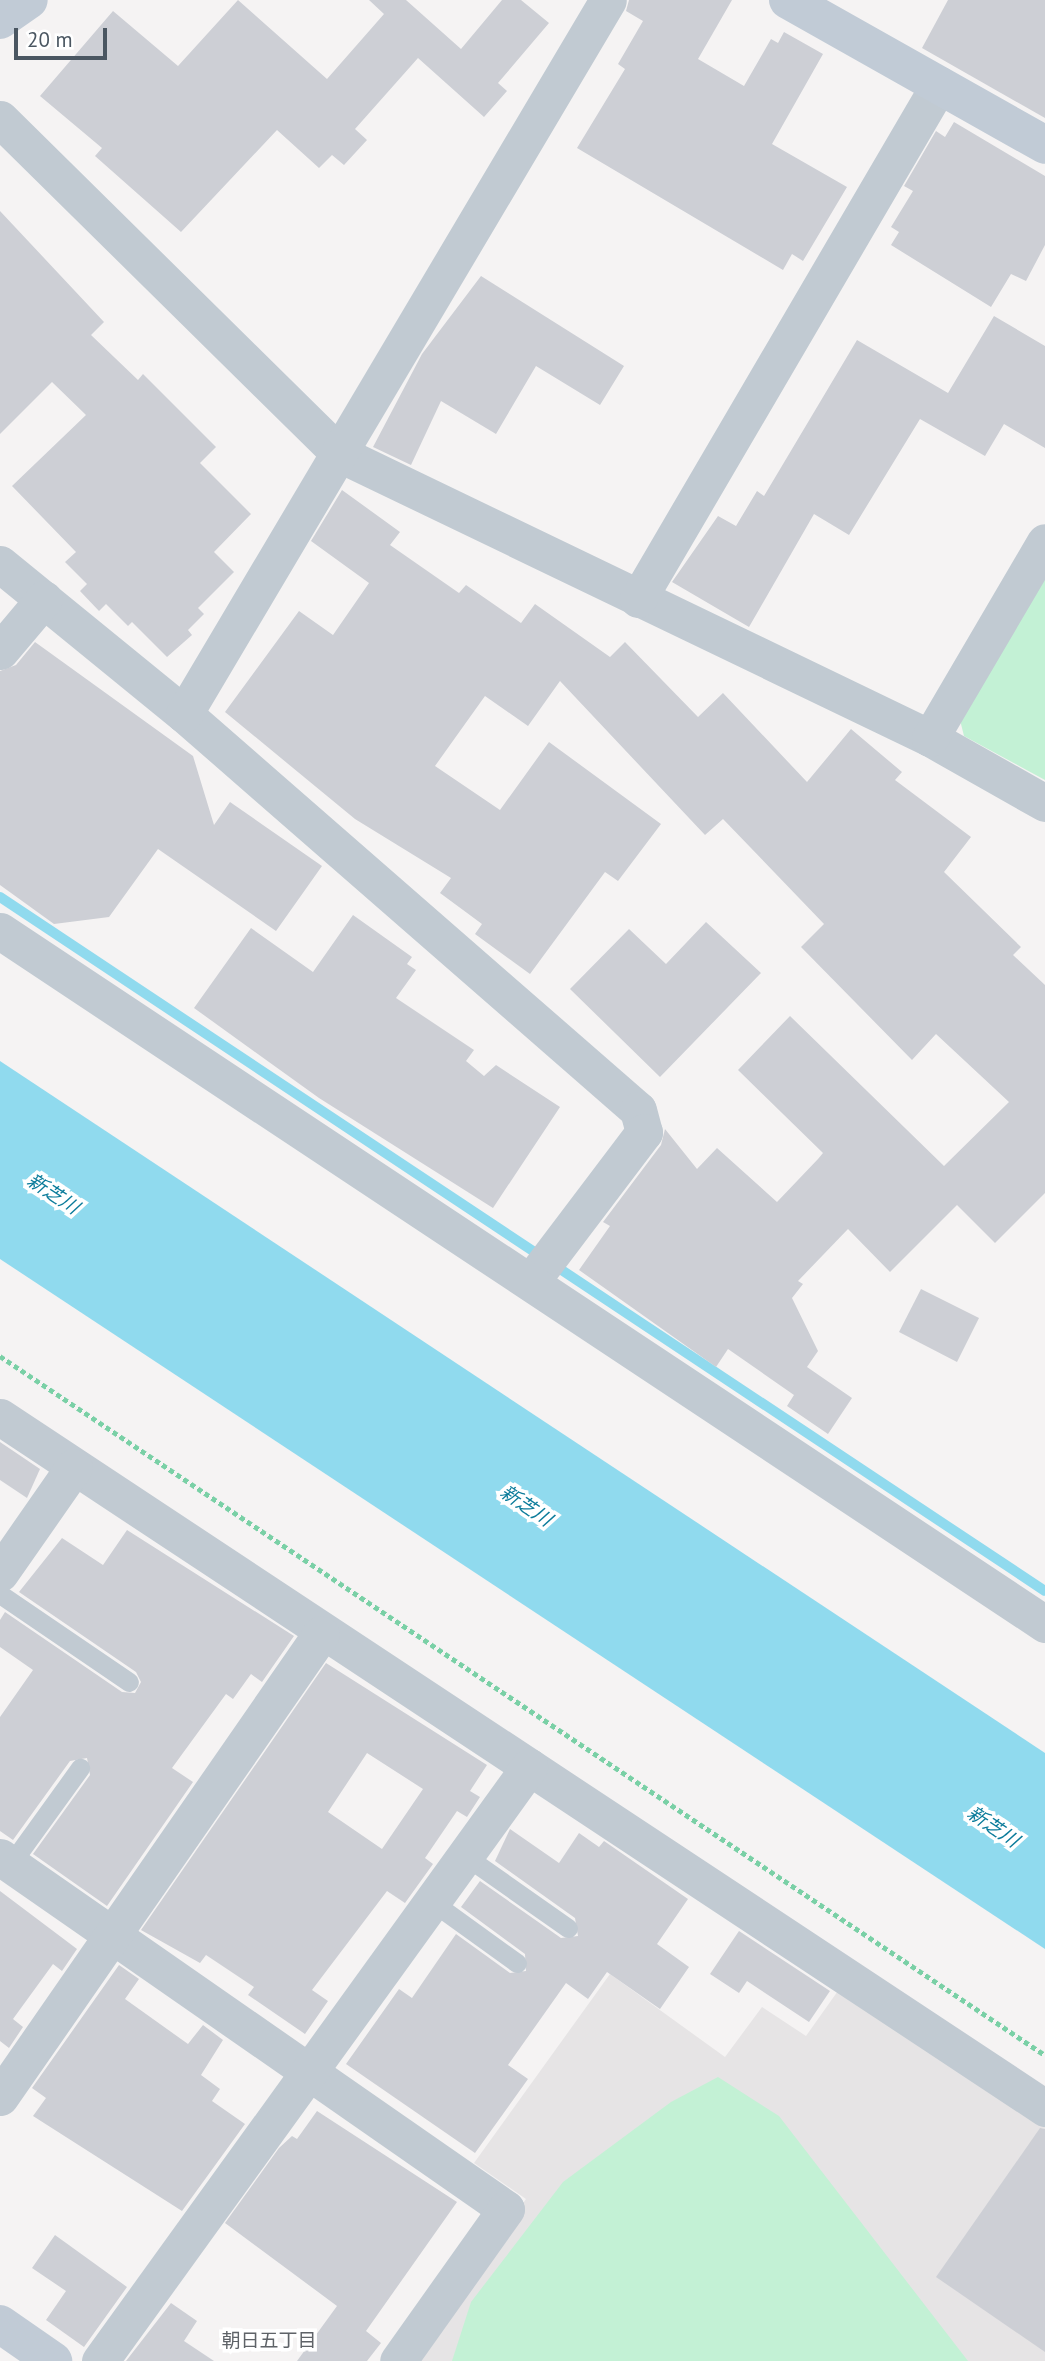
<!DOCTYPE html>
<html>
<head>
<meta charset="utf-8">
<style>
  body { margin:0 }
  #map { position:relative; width:1045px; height:2361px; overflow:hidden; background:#f5f3f3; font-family:"PT Sans","Noto Sans JP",sans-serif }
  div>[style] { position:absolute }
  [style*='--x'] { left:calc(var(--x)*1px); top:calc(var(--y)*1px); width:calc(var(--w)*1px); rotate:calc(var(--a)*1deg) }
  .education>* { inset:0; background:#e6e4e5 }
  .green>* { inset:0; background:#c3f1d5 }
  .water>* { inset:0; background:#90daee }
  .stream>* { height:10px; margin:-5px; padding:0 5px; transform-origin:5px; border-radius:5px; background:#90daee }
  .building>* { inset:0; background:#cdcfd5 }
  .path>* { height:4.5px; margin-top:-2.25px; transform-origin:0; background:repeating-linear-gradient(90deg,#7ad0a6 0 5px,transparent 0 8.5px) }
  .lane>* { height:19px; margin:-9.5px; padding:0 9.5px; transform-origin:9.5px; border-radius:9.5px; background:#c1cad2 }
  .street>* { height:37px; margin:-18.5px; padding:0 18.5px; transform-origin:18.5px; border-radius:18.5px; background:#c1cad2 }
  .secondary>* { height:38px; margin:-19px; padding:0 19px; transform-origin:19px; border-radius:19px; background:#c1cbd6 }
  span { translate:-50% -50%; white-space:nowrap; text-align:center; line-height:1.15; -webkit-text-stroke:7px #fff; paint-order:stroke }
  .water-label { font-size:19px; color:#0c7c9b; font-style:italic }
  .neighbourhood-label { font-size:19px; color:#5f6368 }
  .scale { position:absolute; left:14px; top:28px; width:93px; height:32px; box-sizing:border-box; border:4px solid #4a5661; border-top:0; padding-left:9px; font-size:21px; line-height:24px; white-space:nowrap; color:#4a5661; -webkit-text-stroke:5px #fff; paint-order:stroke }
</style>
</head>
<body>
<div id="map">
  <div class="education">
    <i style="clip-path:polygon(610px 1974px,725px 2057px,762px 2007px,806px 2036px,840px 1988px,1045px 2121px,1045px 2361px,410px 2361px,526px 2199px,474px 2163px)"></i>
  </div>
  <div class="green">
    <i style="clip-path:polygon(1045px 577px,1045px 780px,964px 736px,960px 720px)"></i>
    <i style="clip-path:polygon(718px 2077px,779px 2116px,968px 2361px,452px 2361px,471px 2302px,563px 2182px,671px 2102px)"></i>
  </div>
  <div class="water">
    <i style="clip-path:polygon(0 1061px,1045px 1753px,1045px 1949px,0 1259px)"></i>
  </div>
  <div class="stream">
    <i style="--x:0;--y:897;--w:1254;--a:33.59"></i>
  </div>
  <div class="building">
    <i style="clip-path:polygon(238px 0,327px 79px,384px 14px,369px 0,406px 0,461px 49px,502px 0,521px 0,549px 23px,498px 83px,507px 91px,484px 117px,418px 58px,355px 129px,367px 140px,344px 165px,332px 155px,319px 168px,277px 130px,181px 232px,95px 156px,102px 148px,40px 96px,113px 11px,178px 66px)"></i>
    <i style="clip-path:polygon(629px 0,732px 0,698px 59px,744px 86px,771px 39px,778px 43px,784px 32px,823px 54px,772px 144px,847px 187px,803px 261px,792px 254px,783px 270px,577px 148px,625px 69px,618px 64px,643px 21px,626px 11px)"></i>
    <i style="clip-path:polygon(948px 0,1045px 0,1045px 118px,922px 48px)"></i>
    <i style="clip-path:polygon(954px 122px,1045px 176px,1045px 245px,1026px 281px,1011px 274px,991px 307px,891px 245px,899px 232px,891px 227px,913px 191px,904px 186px,936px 131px,945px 137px)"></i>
    <i style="clip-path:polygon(0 211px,104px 322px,91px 335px,138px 380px,143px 374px,216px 447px,200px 463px,251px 514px,214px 552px,234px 572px,198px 608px,204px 614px,188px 630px,192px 635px,167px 657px,132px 622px,128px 626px,106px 604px,99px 611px,80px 591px,87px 584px,65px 562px,76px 552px,12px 486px,86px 415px,52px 382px,0 434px)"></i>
    <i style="clip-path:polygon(481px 276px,624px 366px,600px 405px,536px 366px,496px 434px,441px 401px,411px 465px,373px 447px,422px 354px)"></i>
    <i style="clip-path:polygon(994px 316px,1045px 346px,1045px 448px,1004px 424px,985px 456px,920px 419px,849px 535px,814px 514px,749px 627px,672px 582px,718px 516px,736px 526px,757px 491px,764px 496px,857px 340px,948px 393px)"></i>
    <i style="clip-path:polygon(342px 490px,400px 532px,390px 545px,459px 593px,466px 585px,521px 623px,535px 604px,610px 657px,625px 642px,698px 717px,723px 693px,807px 782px,851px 729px,902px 772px,895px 780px,971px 837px,944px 872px,1021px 947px,1013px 955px,1045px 985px,1045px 1193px,995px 1243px,957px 1205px,890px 1272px,848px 1229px,798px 1281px,803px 1284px,792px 1298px,818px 1351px,807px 1367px,852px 1398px,828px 1434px,787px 1406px,794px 1395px,728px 1349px,716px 1367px,579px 1270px,610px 1226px,603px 1222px,661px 1145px,665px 1129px,697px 1169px,717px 1148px,777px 1202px,818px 1159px,823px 1153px,738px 1070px,790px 1016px,944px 1166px,1009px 1102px,936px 1034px,912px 1060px,801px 947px,824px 924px,723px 819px,705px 835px,560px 681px,528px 726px,485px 696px,435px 766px,500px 810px,549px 742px,661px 824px,618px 881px,605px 872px,530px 974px,475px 934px,482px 924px,440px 893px,451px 878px,355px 819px,225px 712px,299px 611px,333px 635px,369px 583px,311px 541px)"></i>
    <i style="clip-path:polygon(35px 642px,193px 756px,214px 825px,230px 802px,322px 866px,276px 931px,158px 849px,109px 917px,54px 924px,0 885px,0 671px,16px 665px)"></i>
    <i style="clip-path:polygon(353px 915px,412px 957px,407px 964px,416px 970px,396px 998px,474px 1050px,466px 1061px,484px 1076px,496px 1065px,560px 1107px,493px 1208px,319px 1098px,194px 1008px,251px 928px,313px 972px)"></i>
    <i style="clip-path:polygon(706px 922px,761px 973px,660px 1077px,570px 989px,629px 929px,666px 964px)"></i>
    <i style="clip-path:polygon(921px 1289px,979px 1318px,957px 1362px,899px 1332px)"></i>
    <i style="clip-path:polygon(0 1442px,40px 1469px,27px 1498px,0 1480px)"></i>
    <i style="clip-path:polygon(127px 1530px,294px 1636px,262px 1682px,251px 1674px,233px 1699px,226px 1694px,172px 1768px,193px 1782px,107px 1906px,33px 1854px,90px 1775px,87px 1758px,70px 1761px,13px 1840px,0 1831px,0 1717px,33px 1670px,0 1647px,0 1620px,5px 1612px,122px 1692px,135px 1693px,141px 1682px,136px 1672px,19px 1592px,62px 1538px,103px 1565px)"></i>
    <i style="clip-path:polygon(evenodd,326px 1663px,487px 1765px,470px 1791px,480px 1797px,467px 1817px,457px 1811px,425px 1858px,433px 1864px,405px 1903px,387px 1891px,312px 1990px,328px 2001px,305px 2034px,248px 1995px,254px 1987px,206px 1955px,200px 1963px,141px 1930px,326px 1663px,367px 1753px,423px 1789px,382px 1849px,328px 1812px,367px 1753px)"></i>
    <i style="clip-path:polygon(510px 1829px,559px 1863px,579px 1833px,599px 1847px,604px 1841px,688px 1899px,657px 1944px,689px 1967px,660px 2009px,607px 1972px,588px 1999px,566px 1983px,508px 2065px,528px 2079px,475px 2153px,346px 2064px,399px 1989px,412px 1998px,456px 1934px,510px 1973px,526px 1971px,525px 1954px,461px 1907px,480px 1881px,561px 1938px,578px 1936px,575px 1918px,495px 1861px)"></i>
    <i style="clip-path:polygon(0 1891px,77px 1949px,62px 1971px,53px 1964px,13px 2019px,23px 2027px,9px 2048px,0 2041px)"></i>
    <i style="clip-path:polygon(739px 1931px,830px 1991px,809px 2022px,747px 1981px,739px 1993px,710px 1974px)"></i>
    <i style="clip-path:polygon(119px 1965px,139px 1979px,125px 1999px,188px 2044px,203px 2025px,223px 2040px,201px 2075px,220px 2089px,212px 2101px,245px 2124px,182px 2211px,33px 2116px,46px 2098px,32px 2088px)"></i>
    <i style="clip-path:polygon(317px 2111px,457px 2202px,366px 2331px,381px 2343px,367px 2361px,297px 2361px,337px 2306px,225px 2223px,279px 2148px,292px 2136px,297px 2139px)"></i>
    <i style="clip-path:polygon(1040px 2128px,1045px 2129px,1045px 2352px,936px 2277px)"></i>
    <i style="clip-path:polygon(55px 2235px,127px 2287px,84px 2347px,46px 2320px,66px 2291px,32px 2268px)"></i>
    <i style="clip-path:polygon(171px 2303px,197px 2321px,184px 2341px,214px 2361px,126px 2361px)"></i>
  </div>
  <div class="path">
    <i style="--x:0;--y:1356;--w:1257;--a:33.78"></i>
  </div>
  <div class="lane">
    <i style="--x:0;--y:1594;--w:156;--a:34.3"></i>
    <i style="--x:464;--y:1855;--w:127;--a:35.1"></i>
    <i style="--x:10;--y:1865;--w:120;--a:-54.2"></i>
    <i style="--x:431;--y:1901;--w:106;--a:35.8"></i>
  </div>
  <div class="street">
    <i style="--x:0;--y:119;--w:477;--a:44.6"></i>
    <i style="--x:340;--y:454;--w:655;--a:25.7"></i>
    <i style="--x:930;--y:738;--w:132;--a:29.5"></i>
    <i style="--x:0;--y:564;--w:237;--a:39.2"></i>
    <i style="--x:184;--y:714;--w:602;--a:41.1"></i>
    <i style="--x:638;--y:1110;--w:23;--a:75"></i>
    <i style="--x:644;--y:1132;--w:184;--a:127.1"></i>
    <i style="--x:638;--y:599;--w:596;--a:-59.65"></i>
    <i style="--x:0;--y:651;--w:68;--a:-49.8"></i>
    <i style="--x:184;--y:714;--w:830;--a:-59.3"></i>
    <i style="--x:930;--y:738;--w:227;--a:-59.6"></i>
    <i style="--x:0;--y:931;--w:1254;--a:33.55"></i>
    <i style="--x:0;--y:1417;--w:1253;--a:33.47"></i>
    <i style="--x:0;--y:1573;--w:129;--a:-55.1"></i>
    <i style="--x:0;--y:1857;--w:616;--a:34.82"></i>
    <i style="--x:506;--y:2209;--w:186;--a:125.4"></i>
    <i style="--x:0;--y:2097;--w:563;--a:-55.27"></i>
    <i style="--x:100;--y:2361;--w:733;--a:-54.16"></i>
  </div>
  <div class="secondary">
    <i style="--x:788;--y:0;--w:295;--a:29.4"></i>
    <i style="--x:0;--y:20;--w:35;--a:-35"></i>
    <i style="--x:0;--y:2324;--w:65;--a:34.9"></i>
  </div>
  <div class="water-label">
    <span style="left:53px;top:1194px;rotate:33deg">新芝川</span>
    <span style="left:526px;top:1506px;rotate:34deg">新芝川</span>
    <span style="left:993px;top:1827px;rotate:34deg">新芝川</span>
  </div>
  <div class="neighbourhood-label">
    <span style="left:269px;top:2341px">朝日五丁目</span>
  </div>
  <div class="scale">20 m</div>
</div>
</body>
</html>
